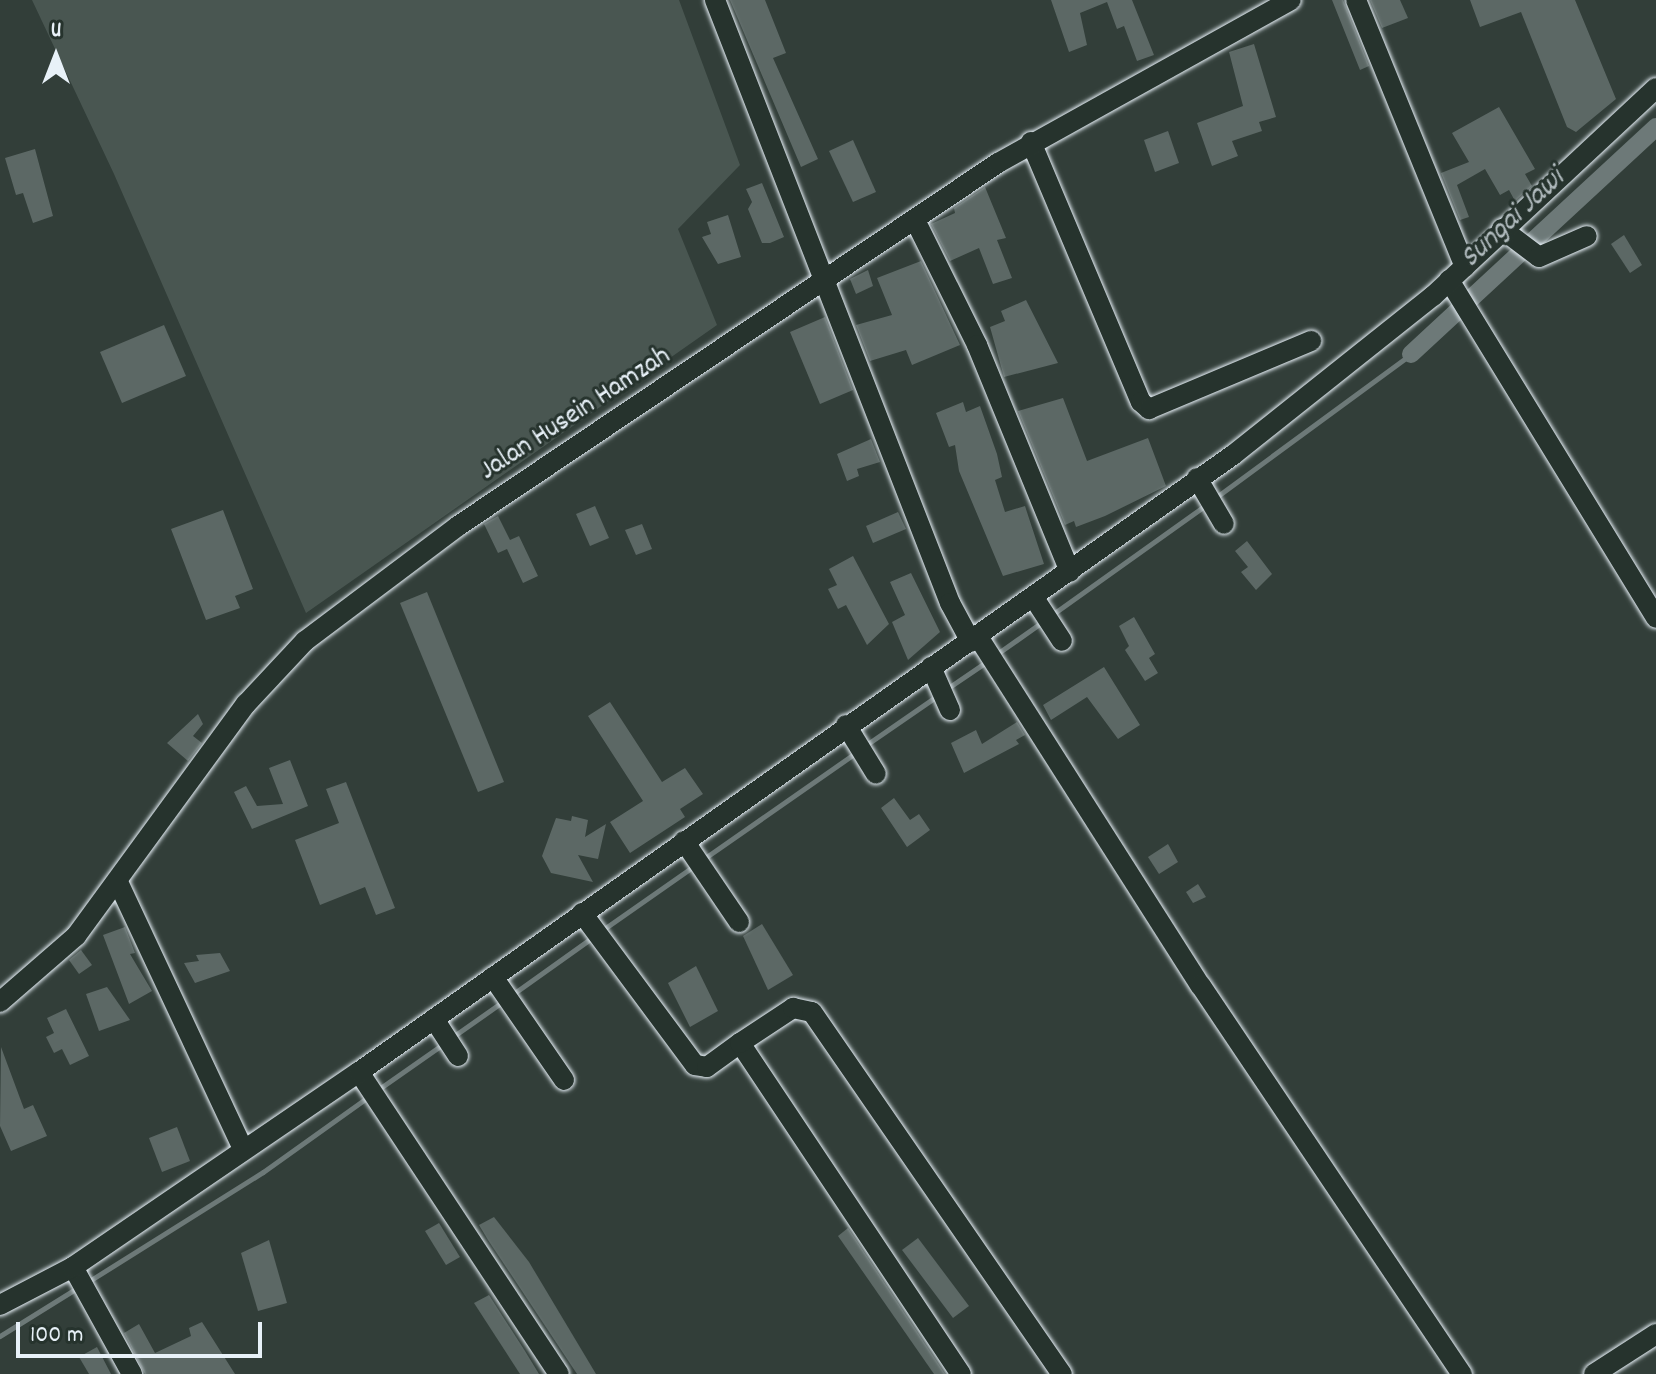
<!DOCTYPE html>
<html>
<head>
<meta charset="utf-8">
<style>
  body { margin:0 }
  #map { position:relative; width:1656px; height:1374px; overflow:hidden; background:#323e39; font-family:Dekko,sans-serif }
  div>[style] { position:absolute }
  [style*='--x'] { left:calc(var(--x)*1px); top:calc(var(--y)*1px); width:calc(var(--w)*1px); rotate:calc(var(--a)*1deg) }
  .green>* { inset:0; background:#495651 }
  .stream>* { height:5px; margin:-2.5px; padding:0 2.5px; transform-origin:2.5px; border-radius:2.5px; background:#6d7978 }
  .canal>* { height:18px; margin:-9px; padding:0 9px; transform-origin:9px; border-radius:9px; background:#6d7978 }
  .building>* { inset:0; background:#5c6865 }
  .roads { filter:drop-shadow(0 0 2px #e8f1f8) drop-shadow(0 0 2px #e8f1f8) }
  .minor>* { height:20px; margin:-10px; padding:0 10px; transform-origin:10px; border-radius:10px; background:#26332d }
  span { translate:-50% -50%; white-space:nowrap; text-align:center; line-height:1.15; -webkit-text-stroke:6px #26332d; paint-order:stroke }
  .street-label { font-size:28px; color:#e8f1f8 }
  .water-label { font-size:30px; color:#b1bbbe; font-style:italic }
  .north { position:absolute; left:16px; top:16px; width:80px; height:80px; -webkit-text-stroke:6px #26332d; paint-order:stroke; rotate:0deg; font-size:22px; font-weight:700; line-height:32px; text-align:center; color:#e8f1f8 }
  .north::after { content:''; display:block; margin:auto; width:28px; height:36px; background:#e8f1f8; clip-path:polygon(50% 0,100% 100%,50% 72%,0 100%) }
  .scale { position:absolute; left:16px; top:1322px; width:246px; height:36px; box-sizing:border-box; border:4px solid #e8f1f8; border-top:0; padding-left:10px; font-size:24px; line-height:28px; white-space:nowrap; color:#e8f1f8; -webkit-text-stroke:6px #26332d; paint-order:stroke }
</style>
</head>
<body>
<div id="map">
  <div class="green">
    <i style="clip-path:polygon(32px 0,679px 0,740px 165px,678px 229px,717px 325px,306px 613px,114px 174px)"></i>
  </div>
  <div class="stream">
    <i style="--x:1215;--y:498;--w:243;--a:-36.3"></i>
    <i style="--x:1053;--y:614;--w:189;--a:-35.5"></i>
    <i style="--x:994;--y:656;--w:62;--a:-35.2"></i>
    <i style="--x:945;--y:690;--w:50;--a:-34.3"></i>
    <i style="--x:866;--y:745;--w:86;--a:-34.6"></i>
    <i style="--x:702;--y:860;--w:190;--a:-34.9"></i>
    <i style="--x:601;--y:931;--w:113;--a:-35"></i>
    <i style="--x:513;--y:994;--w:98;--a:-35.5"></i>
    <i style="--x:451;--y:1038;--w:66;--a:-35.1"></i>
    <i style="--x:376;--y:1091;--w:82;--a:-35"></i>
    <i style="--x:86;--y:1283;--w:209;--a:-32.1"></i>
    <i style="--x:263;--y:1172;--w:129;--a:-35.5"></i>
    <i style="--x:0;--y:1336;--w:91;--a:-31.9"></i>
  </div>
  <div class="canal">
    <i style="--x:1411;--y:354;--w:334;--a:-42.8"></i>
  </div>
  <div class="building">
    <i style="clip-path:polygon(730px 0,765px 0,786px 53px,773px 58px,818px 159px,801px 167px)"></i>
    <i style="clip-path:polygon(1051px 0,1132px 0,1154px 55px,1137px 61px,1124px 26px,1117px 29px,1107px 2px,1080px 13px,1087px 45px,1069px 52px)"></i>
    <i style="clip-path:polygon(1332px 0,1343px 0,1369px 66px,1360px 70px)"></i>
    <i style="clip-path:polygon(1370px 0,1400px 0,1408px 18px,1382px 28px)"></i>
    <i style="clip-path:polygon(1470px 0,1575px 0,1616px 99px,1576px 132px,1567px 127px,1521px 12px,1480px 27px)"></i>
    <i style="clip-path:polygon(1254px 44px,1276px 117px,1259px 122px,1262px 131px,1232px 141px,1238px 156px,1212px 166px,1197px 123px,1243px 106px,1229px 52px)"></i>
    <i style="clip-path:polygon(1499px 107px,1535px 169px,1525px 174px,1532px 186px,1515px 201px,1509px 190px,1500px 195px,1485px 169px,1457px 185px,1469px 217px,1460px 220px,1441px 173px,1469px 162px,1452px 133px)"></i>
    <i style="clip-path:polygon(1168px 131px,1179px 163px,1155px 172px,1144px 140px)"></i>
    <i style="clip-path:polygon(853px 140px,876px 192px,853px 202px,829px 151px)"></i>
    <i style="clip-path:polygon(35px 149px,53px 216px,33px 223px,23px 193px,16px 195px,5px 158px)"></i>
    <i style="clip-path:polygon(762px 183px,784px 237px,770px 243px,762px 243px,748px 209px,752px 202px,746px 189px)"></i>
    <i style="clip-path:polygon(985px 187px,1006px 238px,997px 240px,1012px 278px,993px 284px,979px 248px,950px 261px,931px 224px,955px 213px,954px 208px)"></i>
    <i style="clip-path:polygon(728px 215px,741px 257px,718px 264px,702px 237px,711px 234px,707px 222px)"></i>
    <i style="clip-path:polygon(1624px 235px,1642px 265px,1630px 273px,1611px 244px)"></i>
    <i style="clip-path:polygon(921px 261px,960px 345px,912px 365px,906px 350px,870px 361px,856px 325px,892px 315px,877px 278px)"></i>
    <i style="clip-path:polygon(868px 270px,873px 286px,856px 294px,850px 279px)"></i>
    <i style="clip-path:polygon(1026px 300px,1058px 363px,1004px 377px,990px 327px,1005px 321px,1001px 311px)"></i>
    <i style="clip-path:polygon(825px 317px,853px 390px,820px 404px,790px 332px)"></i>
    <i style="clip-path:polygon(164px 325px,186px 376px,122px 403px,100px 352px)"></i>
    <i style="clip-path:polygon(1063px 398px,1087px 461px,1148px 438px,1166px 486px,1105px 516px,1076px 527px,1074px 521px,1065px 525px,1018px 411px)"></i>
    <i style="clip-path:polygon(963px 402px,966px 412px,980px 406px,997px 454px,1002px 477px,995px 480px,1005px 512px,1025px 506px,1044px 564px,1003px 576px,959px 471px,955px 445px,949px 447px,936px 413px)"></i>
    <i style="clip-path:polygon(871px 439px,880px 462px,857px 469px,859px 476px,847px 481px,837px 454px)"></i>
    <i style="clip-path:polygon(595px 506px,609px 538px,590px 546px,576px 514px)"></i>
    <i style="clip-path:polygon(223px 510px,253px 589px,235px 596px,240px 608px,206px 620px,171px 529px)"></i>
    <i style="clip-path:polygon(898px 512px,906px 529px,873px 543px,866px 526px)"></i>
    <i style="clip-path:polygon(498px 516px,510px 540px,519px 536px,538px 576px,523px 583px,507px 549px,498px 553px,484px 524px)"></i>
    <i style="clip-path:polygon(642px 524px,652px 549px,636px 555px,625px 530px)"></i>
    <i style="clip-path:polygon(1247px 541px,1272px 574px,1256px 590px,1241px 572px,1248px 567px,1235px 551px)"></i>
    <i style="clip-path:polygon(853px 556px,889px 624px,867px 645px,846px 605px,838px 609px,828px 589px,837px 585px,829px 569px)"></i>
    <i style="clip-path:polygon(911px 573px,940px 632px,908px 660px,892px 622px,905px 615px,890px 582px)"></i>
    <i style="clip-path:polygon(427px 592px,504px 782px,478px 792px,400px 603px)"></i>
    <i style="clip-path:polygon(1134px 617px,1155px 654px,1149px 658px,1158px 673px,1145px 681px,1125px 650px,1129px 646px,1119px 626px)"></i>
    <i style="clip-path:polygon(1104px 667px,1140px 725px,1118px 739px,1087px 697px,1051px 720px,1043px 705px)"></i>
    <i style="clip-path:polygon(610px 702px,662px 782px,685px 768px,703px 794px,680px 809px,685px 817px,630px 853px,610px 822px,643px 801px,588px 716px)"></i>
    <i style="clip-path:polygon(198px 714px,203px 724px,193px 736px,202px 743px,188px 761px,167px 743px)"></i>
    <i style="clip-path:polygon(1017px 722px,1025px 735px,1016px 740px,1019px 744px,964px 773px,951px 743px,976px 730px,982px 744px)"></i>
    <i style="clip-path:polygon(290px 760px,308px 806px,252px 829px,234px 792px,246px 786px,257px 806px,283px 804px,269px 768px)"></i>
    <i style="clip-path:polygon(346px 782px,395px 908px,376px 915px,365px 887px,320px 905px,295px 840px,339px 823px,326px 789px)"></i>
    <i style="clip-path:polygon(894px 798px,910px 820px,919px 814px,930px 830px,907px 847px,881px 808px)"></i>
    <i style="clip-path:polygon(572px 816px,588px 820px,585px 837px,606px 824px,598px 859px,578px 855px,593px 882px,551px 873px,542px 856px,556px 818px,571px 821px)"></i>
    <i style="clip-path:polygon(1168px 844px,1178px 862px,1159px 874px,1148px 857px)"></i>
    <i style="clip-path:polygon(1198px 884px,1206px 897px,1193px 903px,1186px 892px)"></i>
    <i style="clip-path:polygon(762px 924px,793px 975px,768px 990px,743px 936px)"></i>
    <i style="clip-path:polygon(125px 927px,135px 953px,130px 954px,152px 991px,129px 1004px,103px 935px)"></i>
    <i style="clip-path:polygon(81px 950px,92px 965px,79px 974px,69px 960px)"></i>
    <i style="clip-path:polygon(220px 953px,230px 971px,195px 983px,184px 963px,199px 961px,196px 955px)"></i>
    <i style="clip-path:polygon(696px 966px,718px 1011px,690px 1027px,668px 983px)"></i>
    <i style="clip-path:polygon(107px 987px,130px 1020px,99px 1031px,86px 994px)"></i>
    <i style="clip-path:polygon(66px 1009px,89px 1056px,70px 1065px,62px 1049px,54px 1053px,46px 1037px,54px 1033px,47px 1018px)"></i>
    <i style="clip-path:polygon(1px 1047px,24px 1109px,33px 1105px,47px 1136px,11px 1151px,0 1126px)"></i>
    <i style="clip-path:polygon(177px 1127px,190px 1161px,162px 1172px,149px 1138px)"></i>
    <i style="clip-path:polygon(494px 1217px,529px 1262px,596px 1374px,577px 1374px,488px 1240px,479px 1225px)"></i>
    <i style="clip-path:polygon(439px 1223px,460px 1257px,446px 1265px,425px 1231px)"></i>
    <i style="clip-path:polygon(848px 1228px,945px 1374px,934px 1374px,838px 1236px)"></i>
    <i style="clip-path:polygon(918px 1238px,969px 1306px,953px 1318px,902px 1250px)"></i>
    <i style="clip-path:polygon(269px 1240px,287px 1303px,258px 1311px,241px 1253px)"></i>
    <i style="clip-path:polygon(489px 1295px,525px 1351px,539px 1374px,520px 1374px,474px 1303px)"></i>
    <i style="clip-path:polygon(202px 1322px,235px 1374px,145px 1374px,124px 1333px,139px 1324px,155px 1353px,191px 1336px,189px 1328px)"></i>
    <i style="clip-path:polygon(97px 1347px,111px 1374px,89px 1374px,79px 1357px)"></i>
  </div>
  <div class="roads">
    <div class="minor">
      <i style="--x:715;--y:0;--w:647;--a:68.71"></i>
      <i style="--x:950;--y:603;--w:44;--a:61.7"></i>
      <i style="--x:1356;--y:0;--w:288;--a:67.8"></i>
      <i style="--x:1031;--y:142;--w:282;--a:67.1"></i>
      <i style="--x:1141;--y:402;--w:11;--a:41"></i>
      <i style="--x:1149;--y:409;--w:176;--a:-22.8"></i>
      <i style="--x:915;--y:220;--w:140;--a:63.6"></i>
      <i style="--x:977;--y:345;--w:245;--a:67.7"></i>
      <i style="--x:1502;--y:229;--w:46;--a:37.1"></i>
      <i style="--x:1539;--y:257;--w:52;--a:-23.6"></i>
      <i style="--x:1449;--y:280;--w:396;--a:58.5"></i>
      <i style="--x:1197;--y:478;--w:53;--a:59.6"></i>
      <i style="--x:1034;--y:598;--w:51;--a:56.9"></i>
      <i style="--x:977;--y:635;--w:416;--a:57.5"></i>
      <i style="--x:1201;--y:986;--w:468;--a:56.1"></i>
      <i style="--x:931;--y:667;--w:47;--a:66.2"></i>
      <i style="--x:846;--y:725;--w:57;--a:58.5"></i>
      <i style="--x:684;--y:841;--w:98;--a:55.8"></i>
      <i style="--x:118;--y:882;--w:295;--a:64.9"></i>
      <i style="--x:582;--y:913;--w:189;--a:53.4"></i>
      <i style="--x:695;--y:1065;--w:12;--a:9"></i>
      <i style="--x:707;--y:1067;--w:41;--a:-36"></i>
      <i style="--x:740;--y:1043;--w:398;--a:56.3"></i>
      <i style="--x:493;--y:977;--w:125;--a:55.4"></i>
      <i style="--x:0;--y:1002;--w:101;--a:-41"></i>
      <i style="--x:76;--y:936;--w:288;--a:-53.8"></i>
      <i style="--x:246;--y:704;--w:86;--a:-46.9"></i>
      <i style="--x:305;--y:641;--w:191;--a:-36.9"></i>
      <i style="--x:458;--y:526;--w:651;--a:-33.91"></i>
      <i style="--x:998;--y:163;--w:335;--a:-29.1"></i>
      <i style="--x:434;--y:1019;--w:44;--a:57"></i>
      <i style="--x:740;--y:1043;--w:64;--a:-33.4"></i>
      <i style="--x:793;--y:1008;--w:19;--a:12"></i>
      <i style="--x:812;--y:1012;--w:440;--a:55.4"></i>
      <i style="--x:359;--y:1072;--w:362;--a:56.5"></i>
      <i style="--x:73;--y:1267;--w:122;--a:61.1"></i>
      <i style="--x:0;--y:1305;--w:82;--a:-27.5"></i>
      <i style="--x:73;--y:1267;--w:346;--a:-34.3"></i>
      <i style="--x:359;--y:1072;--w:1070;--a:-35.22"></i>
      <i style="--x:1233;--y:455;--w:256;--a:-38.5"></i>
      <i style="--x:1433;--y:296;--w:305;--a:-43"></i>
      <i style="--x:1594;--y:1374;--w:74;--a:-32.8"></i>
    </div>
  </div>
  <div class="street-label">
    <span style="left:576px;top:415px;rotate:-33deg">Jalan Husein Hamzah</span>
  </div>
  <div class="water-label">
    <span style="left:1514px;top:220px;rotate:-43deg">Sungai Jawi</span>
  </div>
  <div class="north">U</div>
  <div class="scale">100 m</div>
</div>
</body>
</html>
